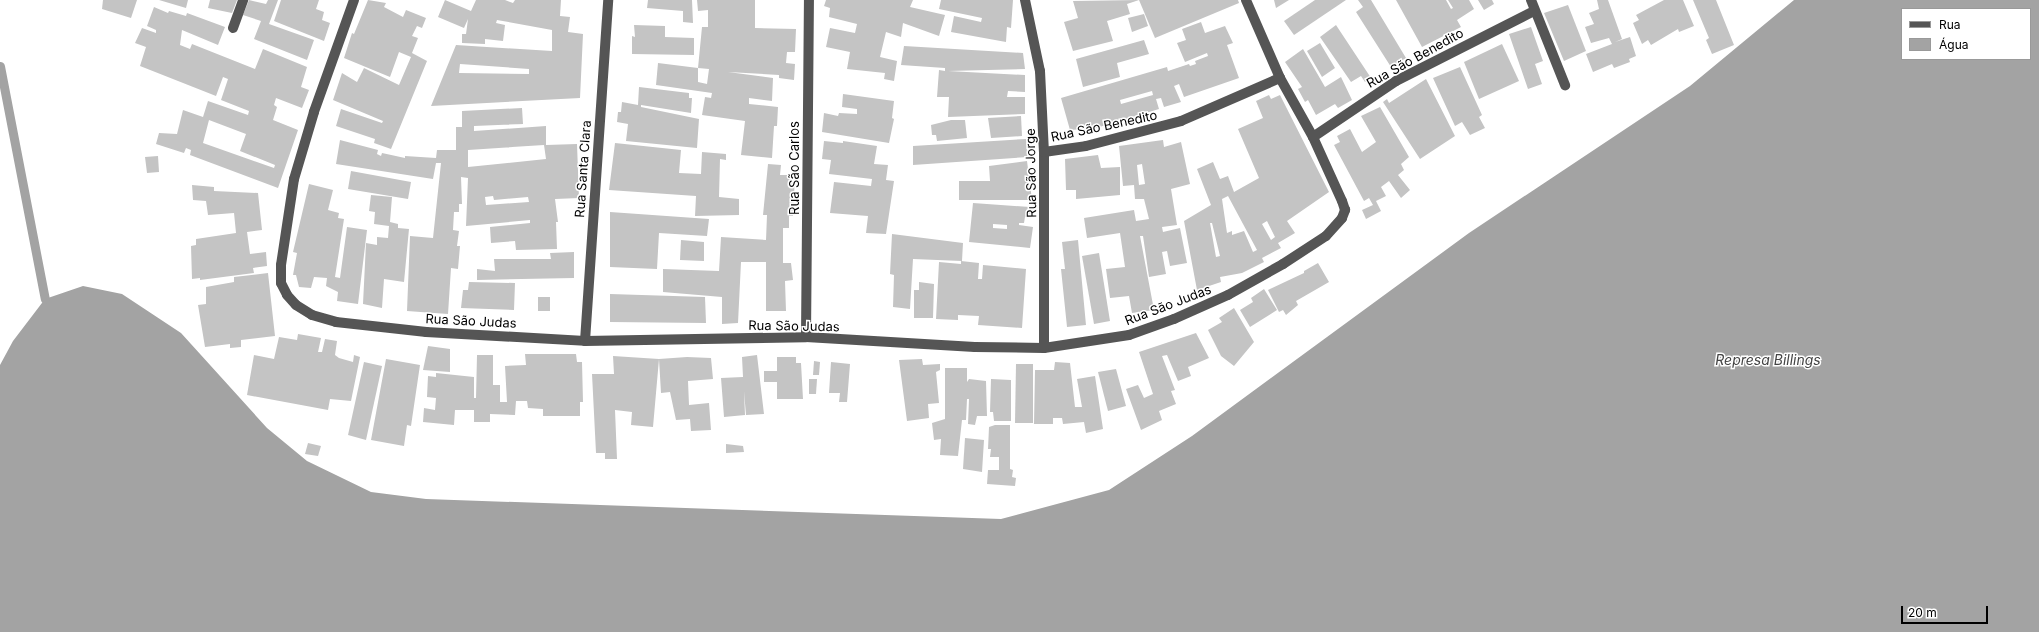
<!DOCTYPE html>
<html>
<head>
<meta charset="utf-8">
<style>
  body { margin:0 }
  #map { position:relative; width:2039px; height:632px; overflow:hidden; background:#fff; font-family:Inter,sans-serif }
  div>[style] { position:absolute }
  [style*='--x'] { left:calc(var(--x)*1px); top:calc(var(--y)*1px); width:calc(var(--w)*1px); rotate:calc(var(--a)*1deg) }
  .water>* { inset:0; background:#a3a3a3 }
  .stream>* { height:9px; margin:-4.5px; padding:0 4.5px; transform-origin:4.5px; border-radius:4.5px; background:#a3a3a3 }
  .building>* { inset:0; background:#c4c4c4 }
  .minor>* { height:10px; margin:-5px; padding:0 5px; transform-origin:5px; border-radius:5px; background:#555 }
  span { translate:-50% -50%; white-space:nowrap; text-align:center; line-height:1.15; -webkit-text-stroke:3px #fff; paint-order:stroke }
  .street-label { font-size:13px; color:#000 }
  .water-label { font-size:14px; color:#444; font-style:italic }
  .legend { position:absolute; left:1901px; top:8px; width:130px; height:52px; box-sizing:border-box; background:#fff; border:1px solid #999; margin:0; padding:5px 7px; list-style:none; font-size:12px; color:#000 }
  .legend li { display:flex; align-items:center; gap:8px; height:20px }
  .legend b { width:20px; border:1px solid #999 }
  .scale { position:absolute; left:1901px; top:606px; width:87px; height:18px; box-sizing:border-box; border:2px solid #000; border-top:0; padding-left:5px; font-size:12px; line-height:14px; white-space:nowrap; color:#000; -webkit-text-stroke:3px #fff; paint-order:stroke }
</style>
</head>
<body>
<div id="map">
  <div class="water">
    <i style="clip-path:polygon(evenodd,1794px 0,2039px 0,2039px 632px,0 632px,0 365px,13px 341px,45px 299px,83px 286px,122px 294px,181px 333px,267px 428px,307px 461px,371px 492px,426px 499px,1001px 519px,1109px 490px,1192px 436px,1469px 233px,1690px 86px,1794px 0,1902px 9px,2030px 9px,2030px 59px,1902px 59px,1902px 9px)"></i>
  </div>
  <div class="stream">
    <i style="--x:0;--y:66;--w:237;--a:79.1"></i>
  </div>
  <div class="building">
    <i style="clip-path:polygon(103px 0,137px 0,131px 18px,102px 9px)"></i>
    <i style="clip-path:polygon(159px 0,188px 0,186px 8px)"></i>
    <i style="clip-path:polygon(210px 0,237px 0,232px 13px,208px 8px)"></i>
    <i style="clip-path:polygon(249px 0,266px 4px,268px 0,278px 0,269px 24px,314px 40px,307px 60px,254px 39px,261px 21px,243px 15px)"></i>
    <i style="clip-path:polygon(281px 0,319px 0,316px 9px,324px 12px,322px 20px,330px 23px,324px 41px,274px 21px)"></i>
    <i style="clip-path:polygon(368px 0,386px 3px,384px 7px,403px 17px,406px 10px,426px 18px,422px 28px,417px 26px,412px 36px,418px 38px,412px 53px,427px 61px,391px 149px,374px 143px,375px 139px,336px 126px,341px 109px,382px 123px,383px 121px,333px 100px,342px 73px,357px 82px,364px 68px,399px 85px,411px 57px,399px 52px,390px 77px,344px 58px,352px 33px,354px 34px)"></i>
    <i style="clip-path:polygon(evenodd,445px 0,471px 11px,476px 0,505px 0,513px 3px,515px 0,561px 0,560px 16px,570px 17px,568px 32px,583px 34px,580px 98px,431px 106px,456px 45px,552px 51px,552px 30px,497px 20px,496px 23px,505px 25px,503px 41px,485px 39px,485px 44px,462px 43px,462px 34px,466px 34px,468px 19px,464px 28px,438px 17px,445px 0,460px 64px,529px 69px,529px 74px,459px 73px,460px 64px)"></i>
    <i style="clip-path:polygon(648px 0,692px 0,693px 23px,683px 22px,683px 11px,647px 8px)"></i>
    <i style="clip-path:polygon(697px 0,755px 0,755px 28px,796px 29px,795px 52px,787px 52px,786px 63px,795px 64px,794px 80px,779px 78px,779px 75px,728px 72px,773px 78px,772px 101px,749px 98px,749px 104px,778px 107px,777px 126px,774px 126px,772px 158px,741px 155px,745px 121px,702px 115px,705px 97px,711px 98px,712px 93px,656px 85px,658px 63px,698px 68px,698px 82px,707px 84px,709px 69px,698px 68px,702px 27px,708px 27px,708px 10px,698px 11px)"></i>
    <i style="clip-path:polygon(826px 0,913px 0,910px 7px,945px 15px,939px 36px,903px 23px,901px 37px,886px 32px,880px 57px,897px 61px,894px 81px,884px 79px,885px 73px,847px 69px,850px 52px,826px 47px,830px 28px,855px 33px,857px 24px,829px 17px,830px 8px,824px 6px)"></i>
    <i style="clip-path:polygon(941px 0,1013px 0,1011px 28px,1007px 27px,1006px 42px,951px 32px,954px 16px,981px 22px,982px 18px,939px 9px)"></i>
    <i style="clip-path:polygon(1139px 0,1127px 4px,1130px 14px,1107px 21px,1113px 41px,1073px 51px,1064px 22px,1078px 18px,1073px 1px)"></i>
    <i style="clip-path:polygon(1139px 0,1238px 0,1239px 3px,1155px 38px)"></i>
    <i style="clip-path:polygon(1274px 0,1289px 0,1276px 8px)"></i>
    <i style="clip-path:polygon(1315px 0,1346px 0,1294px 35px,1284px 21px)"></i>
    <i style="clip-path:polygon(1358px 0,1371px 0,1406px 58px,1391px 67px,1356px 12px,1363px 7px)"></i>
    <i style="clip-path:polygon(1396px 0,1446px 0,1451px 9px,1453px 8px,1448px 0,1469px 0,1474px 9px,1457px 20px,1461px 27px,1422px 47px)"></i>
    <i style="clip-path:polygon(1478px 0,1492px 0,1494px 4px,1484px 10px)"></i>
    <i style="clip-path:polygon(1597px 0,1608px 0,1622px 39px,1615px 42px,1630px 37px,1636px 56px,1629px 59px,1630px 62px,1614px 68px,1612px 64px,1593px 72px,1586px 54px,1612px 44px,1609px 38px,1591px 43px,1585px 27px,1594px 24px,1589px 13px,1599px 9px)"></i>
    <i style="clip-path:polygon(1664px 0,1683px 0,1694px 26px,1679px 32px,1678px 29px,1651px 45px,1648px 40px,1642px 44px,1633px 23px,1639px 20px,1636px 15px)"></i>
    <i style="clip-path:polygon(1693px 0,1716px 0,1734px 45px,1712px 54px,1706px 40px,1709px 38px)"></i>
    <i style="clip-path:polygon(1568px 5px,1586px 51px,1564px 61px,1544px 13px)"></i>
    <i style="clip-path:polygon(evenodd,154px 7px,168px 13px,169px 11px,186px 16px,187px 13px,225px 27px,218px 45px,182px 30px,180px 45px,190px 49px,192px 44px,255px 69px,263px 49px,307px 67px,301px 87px,309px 90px,302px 108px,276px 98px,274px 105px,277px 107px,273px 120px,298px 130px,278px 188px,190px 155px,191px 150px,186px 148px,184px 153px,156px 144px,159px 133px,177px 134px,183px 110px,203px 117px,208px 101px,248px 115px,249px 111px,221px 100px,228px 79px,223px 77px,216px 96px,140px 66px,146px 47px,135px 43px,142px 28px,156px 33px,156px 30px,147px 26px,154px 7px,209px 120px,246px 134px,240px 151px,275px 165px,274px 168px,203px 143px,209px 120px)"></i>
    <i style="clip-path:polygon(1144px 14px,1148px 26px,1132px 32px,1128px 18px)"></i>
    <i style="clip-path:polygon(evenodd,1201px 22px,1205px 33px,1225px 26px,1233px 43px,1227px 45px,1239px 78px,1184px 97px,1179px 84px,1174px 86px,1181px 102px,1164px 107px,1161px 98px,1156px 99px,1159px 109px,1096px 128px,1070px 130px,1061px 98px,1167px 67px,1168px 71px,1189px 64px,1190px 66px,1196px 64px,1195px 61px,1208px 56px,1207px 53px,1185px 62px,1177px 43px,1186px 40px,1182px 29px,1201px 22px,1152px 91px,1153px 95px,1121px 104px,1120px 100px,1152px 91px)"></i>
    <i style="clip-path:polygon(634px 25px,665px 26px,665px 37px,694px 38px,694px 55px,632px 54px,632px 36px,635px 37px)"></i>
    <i style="clip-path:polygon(1336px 25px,1371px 78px,1365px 82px,1361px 76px,1351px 82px,1320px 37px)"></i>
    <i style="clip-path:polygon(1531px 27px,1543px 61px,1535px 64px,1542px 84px,1528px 89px,1509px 34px)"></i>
    <i style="clip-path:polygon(1144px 40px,1149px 54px,1117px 63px,1120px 77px,1083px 87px,1076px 59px)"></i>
    <i style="clip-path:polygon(1320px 43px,1335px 68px,1322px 77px,1307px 51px)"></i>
    <i style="clip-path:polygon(1502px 44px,1519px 81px,1479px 99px,1464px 62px)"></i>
    <i style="clip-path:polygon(904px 46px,1023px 53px,1025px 69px,948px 71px,1025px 75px,1025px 92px,1008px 91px,1007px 97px,1025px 97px,1025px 114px,948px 117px,949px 97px,937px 97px,939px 70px,945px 71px,945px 68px,901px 65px)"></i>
    <i style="clip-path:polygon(1303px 49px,1325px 87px,1341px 77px,1352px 100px,1338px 108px,1335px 104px,1316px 115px,1308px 100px,1305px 102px,1298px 89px,1302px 87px,1285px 62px)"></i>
    <i style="clip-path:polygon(1460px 67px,1482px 115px,1479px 117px,1485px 128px,1470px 135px,1462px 122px,1455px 126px,1433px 78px)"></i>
    <i style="clip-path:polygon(1426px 79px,1455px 136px,1420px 159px,1383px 102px,1387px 99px,1389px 103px)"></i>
    <i style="clip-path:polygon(639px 87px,689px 93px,689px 98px,692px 98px,691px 113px,641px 105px,641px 107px,699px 119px,697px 148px,626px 141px,628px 124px,617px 122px,618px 112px,621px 112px,622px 102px,638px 105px)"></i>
    <i style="clip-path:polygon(843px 94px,894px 101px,892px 118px,894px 119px,889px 143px,822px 132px,824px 113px,838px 116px,839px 113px,857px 114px,857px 109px,842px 107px)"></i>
    <i style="clip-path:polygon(evenodd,1269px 95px,1271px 99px,1280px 95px,1329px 192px,1287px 221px,1295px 233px,1278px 243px,1281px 248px,1262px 258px,1264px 262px,1242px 273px,1220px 277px,1221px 282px,1197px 290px,1184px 221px,1211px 205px,1197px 169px,1213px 162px,1220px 179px,1228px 176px,1234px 192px,1259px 178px,1238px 129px,1263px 118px,1256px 101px,1269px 95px,1228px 196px,1257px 250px,1253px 252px,1244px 231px,1232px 235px,1232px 231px,1227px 233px,1222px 199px,1228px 196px,1269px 95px,1267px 221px,1275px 237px,1271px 240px,1262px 224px,1267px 221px,1269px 95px,1210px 223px,1212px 223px,1220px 256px,1216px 257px,1210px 223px)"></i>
    <i style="clip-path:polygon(1380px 107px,1409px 157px,1401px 164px,1404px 170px,1398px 175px,1410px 190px,1401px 198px,1389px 181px,1381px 187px,1386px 196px,1376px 201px,1381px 211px,1366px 219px,1362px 210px,1373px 205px,1369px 198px,1364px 201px,1334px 145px,1340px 142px,1337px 136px,1350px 129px,1362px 152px,1376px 142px,1361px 116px)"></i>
    <i style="clip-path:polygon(evenodd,522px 108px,523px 124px,474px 126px,474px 131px,546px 126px,546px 145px,577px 144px,579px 198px,555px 199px,558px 222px,556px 222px,557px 249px,516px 250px,515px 241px,491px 243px,490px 227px,530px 223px,530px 220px,466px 226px,468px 178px,461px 177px,462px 204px,459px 204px,459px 212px,454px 212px,453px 230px,459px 231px,457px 246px,460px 246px,458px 269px,451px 268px,448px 314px,407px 311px,410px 236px,433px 238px,441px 163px,436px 163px,433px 179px,336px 164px,340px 140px,378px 150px,377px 154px,381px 156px,382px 153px,405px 158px,405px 156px,436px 158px,437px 150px,456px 150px,456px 127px,462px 127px,462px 111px,522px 108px,544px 145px,546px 159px,468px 167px,468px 150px,544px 145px,522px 108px,493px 196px,494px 200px,528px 197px,529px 202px,486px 205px,485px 197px,493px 196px)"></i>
    <i style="clip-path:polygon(1021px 116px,1022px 136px,991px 138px,988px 118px)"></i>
    <i style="clip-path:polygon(951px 120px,965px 120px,967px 138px,937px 141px,936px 135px,932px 135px,931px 125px)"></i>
    <i style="clip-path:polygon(1026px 139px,1028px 157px,913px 165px,913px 146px)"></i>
    <i style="clip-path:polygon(evenodd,1163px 140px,1164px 147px,1181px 142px,1190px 184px,1171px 189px,1177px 225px,1162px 227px,1163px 232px,1180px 228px,1187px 263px,1170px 266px,1167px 251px,1162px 252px,1166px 274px,1149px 277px,1143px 236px,1140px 236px,1154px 310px,1132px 313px,1129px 296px,1110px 298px,1106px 269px,1125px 267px,1120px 233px,1087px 238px,1084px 218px,1134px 210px,1136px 221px,1149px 219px,1144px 199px,1135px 199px,1134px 185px,1123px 186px,1119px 146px,1163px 140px,1142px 164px,1145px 184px,1139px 185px,1137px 165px,1142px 164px)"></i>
    <i style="clip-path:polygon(824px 141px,843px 143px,843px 141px,877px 146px,874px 164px,888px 165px,886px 180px,894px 181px,886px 234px,866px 233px,868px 216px,830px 213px,834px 182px,871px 186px,872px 179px,829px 174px,831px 160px,822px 159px)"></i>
    <i style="clip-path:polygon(615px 143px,681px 150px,679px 173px,701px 174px,702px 152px,726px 154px,726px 160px,720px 159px,719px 197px,739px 199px,739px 215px,695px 216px,696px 196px,609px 190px)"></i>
    <i style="clip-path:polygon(1098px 155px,1101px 168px,1120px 167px,1120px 195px,1076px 199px,1076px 190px,1066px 190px,1065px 159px)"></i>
    <i style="clip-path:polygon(158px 156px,159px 172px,147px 173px,145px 157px)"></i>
    <i style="clip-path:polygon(1027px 161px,1032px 200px,959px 200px,959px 181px,990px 181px,989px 166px)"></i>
    <i style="clip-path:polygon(768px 164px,781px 165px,780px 175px,795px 175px,793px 216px,789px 216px,789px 228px,783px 228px,783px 263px,791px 263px,793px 280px,785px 281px,786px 311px,766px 311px,766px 262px,741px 262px,738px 323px,722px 324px,722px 297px,663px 292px,663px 269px,719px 271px,721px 237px,766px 240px,767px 215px,763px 215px)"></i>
    <i style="clip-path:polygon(351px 171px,411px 182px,408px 199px,348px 189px)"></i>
    <i style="clip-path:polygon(309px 184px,333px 190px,328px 210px,339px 213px,338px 218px,344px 219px,335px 277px,340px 278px,347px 227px,367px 230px,358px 304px,337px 301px,338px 292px,326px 286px,327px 278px,314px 277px,311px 288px,299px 287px,296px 275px,293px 275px,297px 253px,293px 252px)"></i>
    <i style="clip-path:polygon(192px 185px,214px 187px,214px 191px,258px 193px,262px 230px,247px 232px,250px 254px,266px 252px,267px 266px,253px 268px,254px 273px,200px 280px,200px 278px,192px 279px,191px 246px,196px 245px,196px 239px,236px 233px,234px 213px,208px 215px,206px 201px,193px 200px)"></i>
    <i style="clip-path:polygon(371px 195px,392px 197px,390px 222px,398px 224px,398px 228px,409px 229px,404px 282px,384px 279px,382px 308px,363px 304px,366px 243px,377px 245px,377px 237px,388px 238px,389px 226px,374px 224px,375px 212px,369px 211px)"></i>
    <i style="clip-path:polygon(evenodd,973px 203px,1030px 207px,1030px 217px,1025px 217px,1024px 223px,1019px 223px,1019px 225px,1033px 227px,1030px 248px,969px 242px,973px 203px,993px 224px,1007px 225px,1007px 229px,993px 228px,993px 224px)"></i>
    <i style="clip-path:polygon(610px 212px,709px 219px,707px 236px,659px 233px,657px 269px,610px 267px)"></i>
    <i style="clip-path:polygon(892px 234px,963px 243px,962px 261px,913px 259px,910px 309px,893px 307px,894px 275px,890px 274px)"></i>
    <i style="clip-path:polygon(681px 240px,704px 242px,704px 261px,680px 260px)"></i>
    <i style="clip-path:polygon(1078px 240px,1086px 325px,1067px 327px,1061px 269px,1065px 269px,1062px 242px)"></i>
    <i style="clip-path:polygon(574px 252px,574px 278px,477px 280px,477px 269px,495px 271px,494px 259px,551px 259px,550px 253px)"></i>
    <i style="clip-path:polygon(1099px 253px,1110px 321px,1094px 324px,1082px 256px)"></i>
    <i style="clip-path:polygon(961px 261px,979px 263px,978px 279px,982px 279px,983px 265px,1026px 269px,1022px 328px,978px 325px,979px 316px,958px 315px,958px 320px,936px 319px,939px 262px,961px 264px)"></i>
    <i style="clip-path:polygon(1318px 263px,1329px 282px,1296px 301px,1298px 305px,1286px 315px,1283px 310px,1279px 312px,1268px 290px,1304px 273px,1304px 271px)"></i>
    <i style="clip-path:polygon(268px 273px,275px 336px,241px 340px,241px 347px,230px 348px,230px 344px,205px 347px,198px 305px,206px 304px,206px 287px,234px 282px,234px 277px)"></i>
    <i style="clip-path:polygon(469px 282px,515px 283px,514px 310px,461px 308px,463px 290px,468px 290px)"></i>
    <i style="clip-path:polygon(919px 282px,934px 284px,933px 318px,914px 318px,914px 290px,919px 290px)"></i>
    <i style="clip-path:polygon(1264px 289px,1277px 310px,1250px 327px,1240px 310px,1253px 302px,1251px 298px)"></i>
    <i style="clip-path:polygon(610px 294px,705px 297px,706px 323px,610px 322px)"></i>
    <i style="clip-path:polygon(538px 297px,550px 297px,550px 311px,538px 311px)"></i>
    <i style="clip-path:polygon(1234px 308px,1254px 342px,1234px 366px,1221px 356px,1208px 330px,1222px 322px,1219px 318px)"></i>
    <i style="clip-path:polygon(1196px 333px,1209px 358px,1188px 367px,1191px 376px,1178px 381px,1167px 355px,1162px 356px,1175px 390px,1171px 391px,1176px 404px,1159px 411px,1162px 420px,1141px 430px,1126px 389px,1138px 385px,1144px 398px,1153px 394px,1139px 352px)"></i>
    <i style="clip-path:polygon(298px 334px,321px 338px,318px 352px,322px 352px,325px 339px,337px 341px,335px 355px,339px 358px,353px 362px,354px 355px,360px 357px,351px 401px,330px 399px,328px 410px,247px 395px,254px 355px,274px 359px,279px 337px,297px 340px)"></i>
    <i style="clip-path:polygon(428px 346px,450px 349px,450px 372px,423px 370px)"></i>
    <i style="clip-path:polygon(525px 354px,576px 354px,577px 362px,582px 362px,583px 402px,580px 402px,580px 416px,543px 416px,543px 409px,528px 408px,527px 401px,516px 401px,515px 415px,490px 414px,490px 422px,474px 422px,474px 410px,455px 410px,454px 425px,423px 422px,424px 408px,435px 410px,436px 398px,427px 397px,428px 376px,436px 377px,436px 373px,474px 377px,474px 398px,476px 398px,477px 355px,493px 355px,493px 385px,500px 385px,500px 402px,507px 402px,505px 366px,526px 365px)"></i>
    <i style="clip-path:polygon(757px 355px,764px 414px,746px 415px,744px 391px,745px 415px,724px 417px,721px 378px,743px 377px,742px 357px)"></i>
    <i style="clip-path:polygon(613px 356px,659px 359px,653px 427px,631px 425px,632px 412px,615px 410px,617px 459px,605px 459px,605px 453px,596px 453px,592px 374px,614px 374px)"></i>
    <i style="clip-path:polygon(687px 357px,711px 358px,713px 379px,688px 381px,689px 405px,709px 403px,711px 430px,691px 431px,690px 419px,676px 420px,670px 392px,661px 393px,659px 359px)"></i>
    <i style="clip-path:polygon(777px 357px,796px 357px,796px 363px,801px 363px,803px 399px,777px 399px,777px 382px,764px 382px,764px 371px,777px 371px)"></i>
    <i style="clip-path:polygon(386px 359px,420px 365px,411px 426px,407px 425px,404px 446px,371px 440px)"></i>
    <i style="clip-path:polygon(922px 359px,923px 365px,940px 364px,940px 370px,936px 372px,939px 403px,928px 404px,929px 418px,907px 421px,899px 360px)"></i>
    <i style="clip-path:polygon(814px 361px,820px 362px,819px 375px,813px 375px)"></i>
    <i style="clip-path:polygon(364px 362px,382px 366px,366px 440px,348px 435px)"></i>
    <i style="clip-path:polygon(831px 362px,850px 364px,847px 402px,839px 402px,840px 393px,829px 393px)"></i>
    <i style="clip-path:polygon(1055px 362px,1070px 363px,1075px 407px,1082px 407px,1077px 379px,1095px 376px,1103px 429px,1086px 433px,1084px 422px,1063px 424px,1062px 418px,1053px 418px,1053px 424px,1034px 424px,1035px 370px,1054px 370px)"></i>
    <i style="clip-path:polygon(1016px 364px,1033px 364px,1033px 423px,1015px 423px)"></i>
    <i style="clip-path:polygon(945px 368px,967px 368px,967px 382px,969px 379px,986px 381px,987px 416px,977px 416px,975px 425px,968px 424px,969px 399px,967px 399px,966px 420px,962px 420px,958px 456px,940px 455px,941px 439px,934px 440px,932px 423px,945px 419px)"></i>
    <i style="clip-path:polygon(1116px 369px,1126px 406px,1108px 411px,1098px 372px)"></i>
    <i style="clip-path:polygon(809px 379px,817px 379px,816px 394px,809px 394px)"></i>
    <i style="clip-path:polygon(991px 379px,1011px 380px,1011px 421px,994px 421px,993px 412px,990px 412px)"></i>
    <i style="clip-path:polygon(995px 425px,1010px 425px,1010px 469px,1013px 470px,1012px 477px,1016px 478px,1015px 486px,987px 484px,988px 470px,999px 470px,999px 457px,990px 457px,991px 449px,988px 449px,989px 427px)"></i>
    <i style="clip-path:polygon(965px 438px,984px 440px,982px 472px,963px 469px)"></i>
    <i style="clip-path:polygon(308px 443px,321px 446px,318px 456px,305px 454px)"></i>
    <i style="clip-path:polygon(726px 444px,743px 446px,744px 452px,726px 453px)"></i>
  </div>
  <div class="minor">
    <i style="--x:354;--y:0;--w:119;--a:109.7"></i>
    <i style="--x:314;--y:112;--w:70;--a:106.6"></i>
    <i style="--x:294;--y:179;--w:87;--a:98.6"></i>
    <i style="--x:281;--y:265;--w:18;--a:90"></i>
    <i style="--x:281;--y:283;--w:13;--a:63"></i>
    <i style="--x:287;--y:295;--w:13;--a:48"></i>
    <i style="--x:296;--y:305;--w:19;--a:32"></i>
    <i style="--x:312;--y:315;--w:25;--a:16"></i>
    <i style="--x:336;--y:322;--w:91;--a:6.3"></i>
    <i style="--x:426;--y:332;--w:159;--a:3.2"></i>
    <i style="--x:585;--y:341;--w:221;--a:-1"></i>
    <i style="--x:806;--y:337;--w:169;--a:3.4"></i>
    <i style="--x:975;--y:347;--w:69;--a:0.8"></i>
    <i style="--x:1044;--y:348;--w:86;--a:-8.7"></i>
    <i style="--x:1129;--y:335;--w:48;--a:-19.6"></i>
    <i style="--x:1174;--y:319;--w:59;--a:-24"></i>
    <i style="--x:1228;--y:295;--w:63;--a:-29.4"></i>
    <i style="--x:1283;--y:264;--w:51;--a:-33.1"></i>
    <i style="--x:1326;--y:236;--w:24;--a:-48"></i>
    <i style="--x:1342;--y:218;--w:9;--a:-69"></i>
    <i style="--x:1345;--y:210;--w:9;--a:-108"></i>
    <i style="--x:1342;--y:201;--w:70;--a:-114.4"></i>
    <i style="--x:1313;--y:137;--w:68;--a:-119.2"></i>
    <i style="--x:1280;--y:78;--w:85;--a:-113.6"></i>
    <i style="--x:1025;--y:0;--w:73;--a:78.1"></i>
    <i style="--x:1040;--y:71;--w:81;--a:87.2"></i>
    <i style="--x:1044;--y:152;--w:196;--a:90"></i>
    <i style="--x:1531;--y:0;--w:92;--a:68.2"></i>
    <i style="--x:233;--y:28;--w:30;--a:-70"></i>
    <i style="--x:1313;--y:137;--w:100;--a:-34"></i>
    <i style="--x:1396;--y:81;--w:155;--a:-26.9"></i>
    <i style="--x:1044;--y:152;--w:42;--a:-8.1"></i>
    <i style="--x:1086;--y:146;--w:98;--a:-14.7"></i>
    <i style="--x:1181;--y:121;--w:108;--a:-23.5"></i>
    <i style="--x:806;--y:337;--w:337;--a:-89.5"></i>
    <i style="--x:585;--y:341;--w:342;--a:-86.1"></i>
  </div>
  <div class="street-label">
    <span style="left:1415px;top:58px;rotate:-29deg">Rua São Benedito</span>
    <span style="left:1104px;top:126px;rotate:-12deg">Rua São Benedito</span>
    <span style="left:794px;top:168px;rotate:-90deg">Rua São Carlos</span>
    <span style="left:583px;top:169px;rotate:-86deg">Rua Santa Clara</span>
    <span style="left:1031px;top:173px;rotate:-91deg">Rua São Jorge</span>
    <span style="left:1168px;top:305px;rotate:-21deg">Rua São Judas</span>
    <span style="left:471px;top:321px;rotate:3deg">Rua São Judas</span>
    <span style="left:794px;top:326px;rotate:1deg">Rua São Judas</span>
  </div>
  <div class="water-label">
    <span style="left:1768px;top:360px">Represa Billings</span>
  </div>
  <ul class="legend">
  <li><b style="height:5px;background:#555"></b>Rua</li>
  <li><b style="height:11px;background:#a3a3a3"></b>Água</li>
  </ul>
  <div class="scale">20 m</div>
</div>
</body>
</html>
